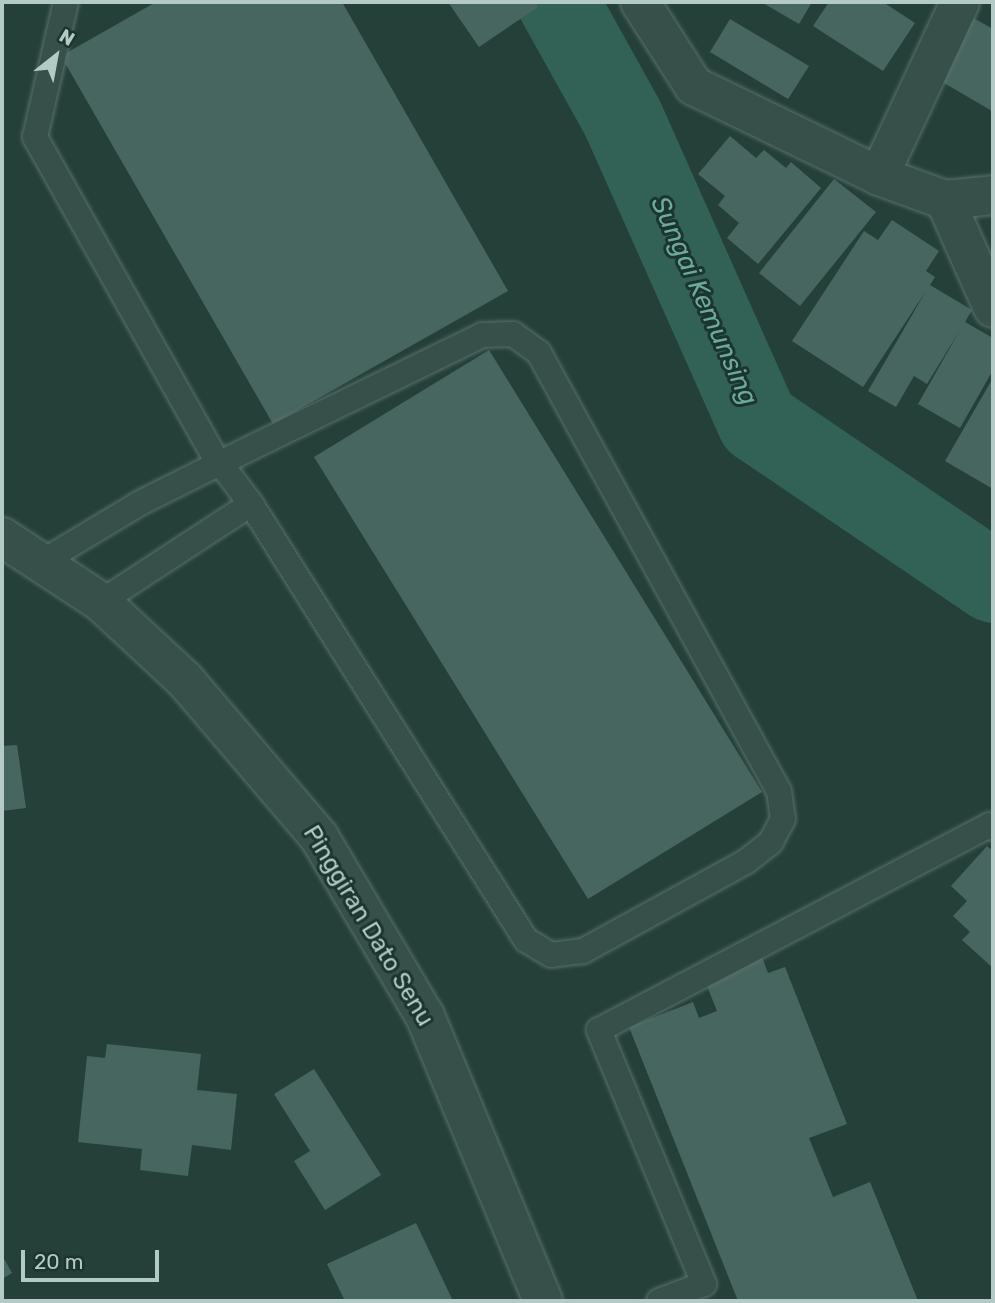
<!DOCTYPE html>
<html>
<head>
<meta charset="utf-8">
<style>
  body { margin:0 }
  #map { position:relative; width:995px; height:1303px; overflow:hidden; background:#244039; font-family:Rubik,sans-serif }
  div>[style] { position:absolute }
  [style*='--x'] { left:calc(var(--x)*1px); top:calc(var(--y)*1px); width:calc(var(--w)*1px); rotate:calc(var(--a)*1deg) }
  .river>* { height:82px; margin:-41px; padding:0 41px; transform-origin:41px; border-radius:41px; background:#326156 }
  .building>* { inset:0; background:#486660 }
  .roads { filter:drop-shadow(0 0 2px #59706b) drop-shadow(0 0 2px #59706b) }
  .service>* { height:24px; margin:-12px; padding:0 12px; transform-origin:12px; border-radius:12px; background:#38504a }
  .minor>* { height:38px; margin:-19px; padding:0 19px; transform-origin:19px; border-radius:19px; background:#38504a }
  span { translate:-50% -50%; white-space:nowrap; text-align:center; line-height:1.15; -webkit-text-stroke:6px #1d352f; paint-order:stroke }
  .street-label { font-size:24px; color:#b4cac6 }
  .water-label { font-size:26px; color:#6cab9c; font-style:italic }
  .frame { position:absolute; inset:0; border:4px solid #b4cac6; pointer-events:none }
  .north { position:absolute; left:21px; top:21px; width:70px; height:70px; -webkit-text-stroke:5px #1d352f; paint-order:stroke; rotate:31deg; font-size:19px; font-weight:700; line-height:28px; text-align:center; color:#b4cac6 }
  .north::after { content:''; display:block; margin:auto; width:24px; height:32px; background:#b4cac6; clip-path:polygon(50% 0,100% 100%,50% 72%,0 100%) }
  .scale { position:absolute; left:21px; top:1250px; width:138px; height:32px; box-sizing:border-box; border:4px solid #b4cac6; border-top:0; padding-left:9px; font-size:21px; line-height:24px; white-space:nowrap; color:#b4cac6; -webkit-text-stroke:5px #1d352f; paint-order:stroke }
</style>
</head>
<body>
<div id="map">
  <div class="river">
    <i style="--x:558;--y:2;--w:134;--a:60.9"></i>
    <i style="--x:623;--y:119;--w:332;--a:66"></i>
    <i style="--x:758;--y:422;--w:284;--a:34.2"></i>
  </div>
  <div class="building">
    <i style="clip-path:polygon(156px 2px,342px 2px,508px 291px,273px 424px,61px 56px)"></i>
    <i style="clip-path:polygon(448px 2px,535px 2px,538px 7px,479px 47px)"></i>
    <i style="clip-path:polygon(761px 2px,812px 2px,799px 24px)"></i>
    <i style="clip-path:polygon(829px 2px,883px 2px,915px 23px,883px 71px,813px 26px)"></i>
    <i style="clip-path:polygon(968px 15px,993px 29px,992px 111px,932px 76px)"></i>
    <i style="clip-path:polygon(730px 19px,809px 66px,788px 99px,710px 52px)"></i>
    <i style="clip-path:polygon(730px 136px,756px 158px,764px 150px,786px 168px,791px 162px,821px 188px,758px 264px,727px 238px,739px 223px,718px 205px,725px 196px,698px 174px)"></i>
    <i style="clip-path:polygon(834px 179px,876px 212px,800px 306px,759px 273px)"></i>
    <i style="clip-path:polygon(892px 220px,939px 251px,926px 271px,935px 277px,930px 285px,972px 310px,965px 322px,993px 338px,993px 370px,960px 428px,918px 404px,960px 330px,927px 384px,914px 376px,896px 407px,868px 391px,926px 291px,863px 387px,792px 341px,864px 231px,878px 240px)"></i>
    <i style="clip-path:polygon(489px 350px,762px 792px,588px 899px,314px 457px)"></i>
    <i style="clip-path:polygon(993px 378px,993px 489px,945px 461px)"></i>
    <i style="clip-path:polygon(17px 745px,26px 808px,2px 811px,2px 746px)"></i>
    <i style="clip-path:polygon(987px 846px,993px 851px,993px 968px,962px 940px,970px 932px,953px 916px,967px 901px,951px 886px)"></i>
    <i style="clip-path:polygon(761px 954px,768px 973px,785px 967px,847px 1124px,809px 1138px,833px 1197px,870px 1182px,918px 1301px,738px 1301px,629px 1027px,693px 1002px,699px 1018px,717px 1011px,703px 976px)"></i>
    <i style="clip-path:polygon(107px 1044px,201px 1054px,197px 1090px,237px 1094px,231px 1150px,192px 1145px,188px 1176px,140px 1170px,142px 1149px,78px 1142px,87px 1056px,105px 1058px)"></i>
    <i style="clip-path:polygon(314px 1069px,381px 1175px,325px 1210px,294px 1161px,310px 1151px,274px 1094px)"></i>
    <i style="clip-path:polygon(416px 1223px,453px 1301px,345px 1301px,327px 1264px)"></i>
    <i style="clip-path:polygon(2px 1255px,12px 1273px,2px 1279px)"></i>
  </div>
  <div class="roads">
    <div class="service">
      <i style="--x:42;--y:562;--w:114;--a:-31"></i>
      <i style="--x:140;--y:503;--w:89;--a:-26.6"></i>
      <i style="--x:220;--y:463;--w:292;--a:-26"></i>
      <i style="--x:482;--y:335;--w:31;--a:-2"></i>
      <i style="--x:513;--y:334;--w:32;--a:36"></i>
      <i style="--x:539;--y:353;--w:499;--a:61.3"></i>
      <i style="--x:779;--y:791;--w:28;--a:82"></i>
      <i style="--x:783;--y:819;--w:26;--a:118"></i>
      <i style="--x:771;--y:842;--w:31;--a:142"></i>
      <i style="--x:747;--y:861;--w:187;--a:151.2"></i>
      <i style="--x:583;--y:951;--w:32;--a:173"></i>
      <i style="--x:551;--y:955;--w:29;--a:-149"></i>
      <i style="--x:526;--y:940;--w:515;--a:-122.24"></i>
      <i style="--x:251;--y:504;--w:51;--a:-127.1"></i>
      <i style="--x:220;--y:463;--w:9;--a:-131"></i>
      <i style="--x:214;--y:456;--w:366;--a:-119.3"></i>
      <i style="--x:35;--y:137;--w:139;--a:-77.1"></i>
      <i style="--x:101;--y:602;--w:179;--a:-33.2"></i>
      <i style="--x:659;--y:1301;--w:48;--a:-20.7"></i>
      <i style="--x:704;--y:1284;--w:275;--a:-112.5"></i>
      <i style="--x:599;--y:1030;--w:441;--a:-27.7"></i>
      <i style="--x:990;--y:825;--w:4;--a:45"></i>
    </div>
    <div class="minor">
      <i style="--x:640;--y:2;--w:100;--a:57.3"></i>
      <i style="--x:694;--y:86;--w:206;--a:25.9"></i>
      <i style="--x:879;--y:176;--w:70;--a:20"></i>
      <i style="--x:945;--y:200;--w:48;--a:-5.9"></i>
      <i style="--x:879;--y:176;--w:192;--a:-65"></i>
      <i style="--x:945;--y:200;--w:118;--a:66"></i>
      <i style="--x:2;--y:537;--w:118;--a:33.3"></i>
      <i style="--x:101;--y:602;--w:115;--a:42.9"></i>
      <i style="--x:185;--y:680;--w:206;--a:49.5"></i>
      <i style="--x:319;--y:837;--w:208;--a:59.4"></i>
      <i style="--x:425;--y:1016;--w:308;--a:67.5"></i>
    </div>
  </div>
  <div class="street-label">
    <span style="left:368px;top:926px;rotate:59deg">Pinggiran Dato Senu</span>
  </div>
  <div class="water-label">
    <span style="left:704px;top:301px;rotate:66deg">Sungai Kemunsing</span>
  </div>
  <div class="frame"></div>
  <div class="north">N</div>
  <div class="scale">20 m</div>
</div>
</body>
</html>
